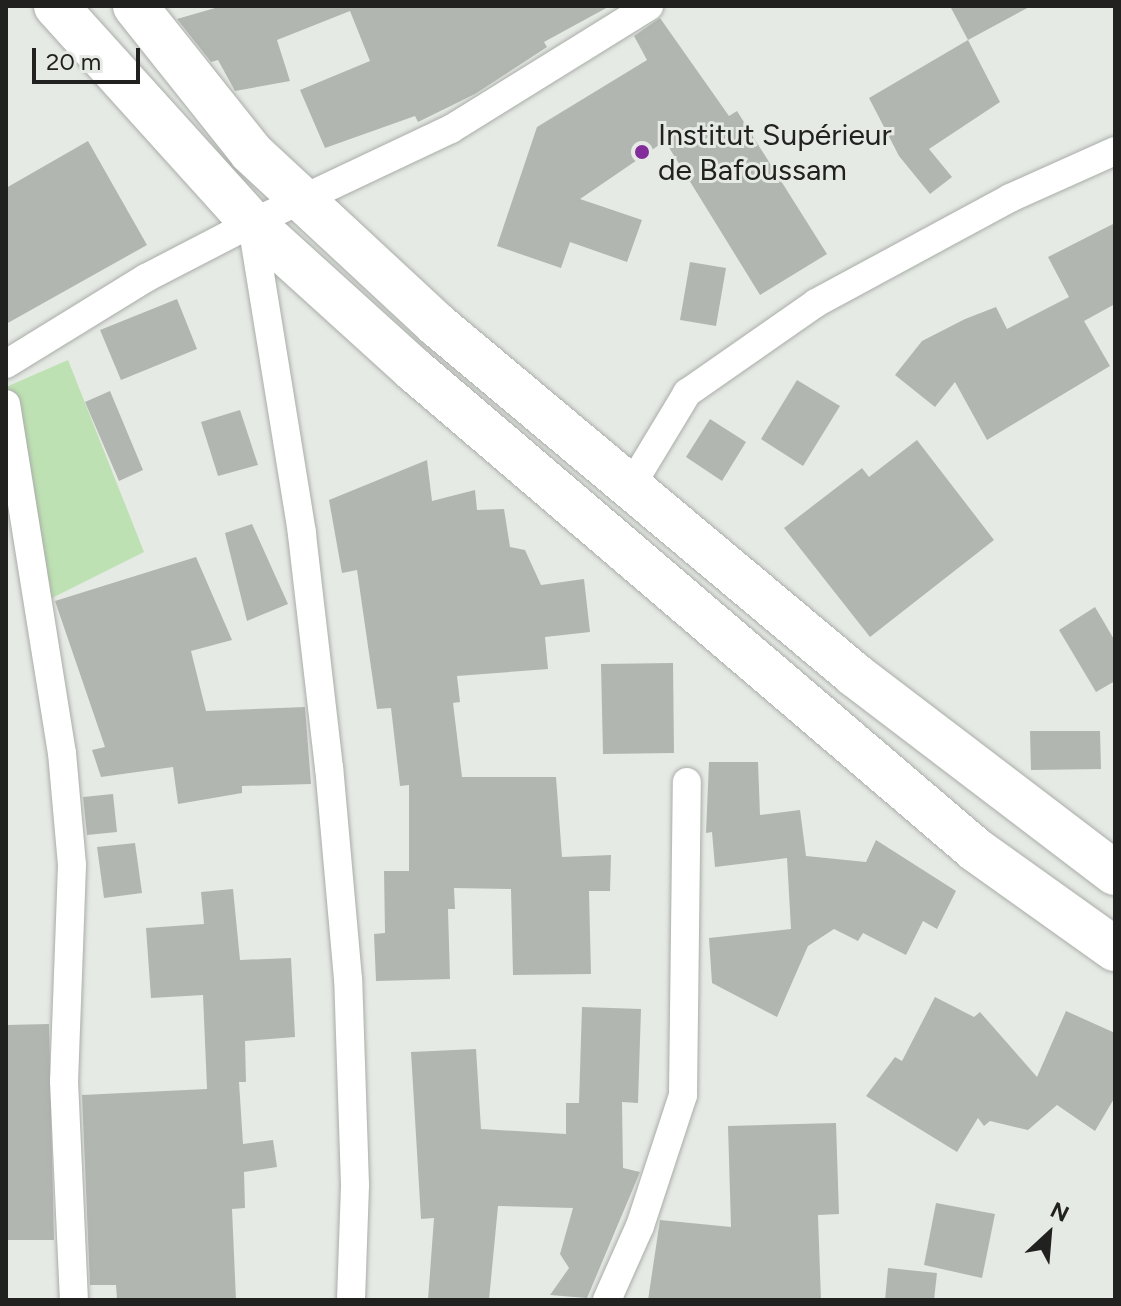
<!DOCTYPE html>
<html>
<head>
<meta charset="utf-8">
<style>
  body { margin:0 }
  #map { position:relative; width:1121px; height:1306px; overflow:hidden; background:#e6eae5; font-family:Figtree,sans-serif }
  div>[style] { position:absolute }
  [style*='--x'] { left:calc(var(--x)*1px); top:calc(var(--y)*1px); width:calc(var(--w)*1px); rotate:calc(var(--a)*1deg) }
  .green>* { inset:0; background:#bee1b3 }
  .building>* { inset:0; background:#b2b6b1 }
  .roads { filter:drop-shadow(0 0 2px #a9ada8) drop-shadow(0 0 2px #a9ada8) }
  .street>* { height:28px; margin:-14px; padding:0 14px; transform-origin:14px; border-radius:14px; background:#fff }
  .primary>* { height:44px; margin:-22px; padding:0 22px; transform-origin:22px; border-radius:22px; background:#fff }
  .dots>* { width:22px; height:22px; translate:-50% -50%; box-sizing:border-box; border:4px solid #e6eae5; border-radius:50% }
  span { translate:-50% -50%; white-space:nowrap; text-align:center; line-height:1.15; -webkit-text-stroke:6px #e6eae5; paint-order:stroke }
  .poi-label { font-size:30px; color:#212220 }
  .left { translate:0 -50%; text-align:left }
  .frame { position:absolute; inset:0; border:8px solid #212220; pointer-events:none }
  .north { position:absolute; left:1009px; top:1194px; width:80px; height:80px; -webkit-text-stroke:6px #e6eae5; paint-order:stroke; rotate:26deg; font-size:22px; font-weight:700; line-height:32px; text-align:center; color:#212220 }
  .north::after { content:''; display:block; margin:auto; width:28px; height:36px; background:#212220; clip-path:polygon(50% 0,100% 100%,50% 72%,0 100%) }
  .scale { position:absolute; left:32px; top:48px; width:108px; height:36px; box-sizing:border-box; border:4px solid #212220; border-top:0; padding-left:10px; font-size:24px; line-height:28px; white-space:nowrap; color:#212220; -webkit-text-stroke:6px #e6eae5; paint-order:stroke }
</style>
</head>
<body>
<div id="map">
  <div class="green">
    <i style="clip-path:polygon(68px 360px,144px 552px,46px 601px,11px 529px,6px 387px)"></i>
  </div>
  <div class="building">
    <i style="clip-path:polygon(222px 6px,610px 6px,544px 42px,547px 47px,475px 94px,418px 122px,415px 116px,325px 148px,300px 90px,370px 61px,350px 11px,277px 40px,290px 81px,235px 91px,218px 60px,211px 62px,177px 19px)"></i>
    <i style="clip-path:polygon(950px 6px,1031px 6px,968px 40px)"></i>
    <i style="clip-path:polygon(660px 18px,729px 116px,737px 111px,827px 254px,760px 295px,665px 141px,580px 199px,642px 220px,627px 262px,570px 242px,561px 268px,497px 246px,537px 127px,647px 60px,634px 36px)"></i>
    <i style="clip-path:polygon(968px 40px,1000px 102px,929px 149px,952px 177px,930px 194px,899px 156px,869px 98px)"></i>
    <i style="clip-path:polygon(88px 141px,147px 245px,6px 324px,6px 188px)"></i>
    <i style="clip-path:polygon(1115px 223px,1115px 304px,1084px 321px,1110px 366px,987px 440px,955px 382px,935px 407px,895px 375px,922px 341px,965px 319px,996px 307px,1007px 329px,1069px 297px,1048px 257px)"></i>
    <i style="clip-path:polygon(690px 262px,726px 268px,716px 326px,680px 320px)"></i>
    <i style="clip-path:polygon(177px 299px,197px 349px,121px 380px,100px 330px)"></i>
    <i style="clip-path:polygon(797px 380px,840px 406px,803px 466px,761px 439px)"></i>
    <i style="clip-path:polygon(110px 391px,143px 470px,119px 481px,85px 402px)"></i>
    <i style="clip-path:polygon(240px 410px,258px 465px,218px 476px,201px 422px)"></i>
    <i style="clip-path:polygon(710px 419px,746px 442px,722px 481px,686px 457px)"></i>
    <i style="clip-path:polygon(917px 440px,994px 540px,870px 637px,784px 528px,862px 468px,869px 477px)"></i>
    <i style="clip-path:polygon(427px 460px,432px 501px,475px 490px,477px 510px,504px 509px,510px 547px,525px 550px,541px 585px,584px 579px,590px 632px,545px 637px,548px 669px,457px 676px,460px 702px,453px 703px,462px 777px,556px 777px,562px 857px,611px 855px,610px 891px,589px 891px,591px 974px,513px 975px,511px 889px,454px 888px,455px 909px,448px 909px,450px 979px,376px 981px,374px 934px,385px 933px,384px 871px,409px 871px,409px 785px,400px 786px,391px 708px,377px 709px,357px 570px,342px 573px,329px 500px)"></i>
    <i style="clip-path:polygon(252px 524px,288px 604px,247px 621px,225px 533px)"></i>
    <i style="clip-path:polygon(196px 557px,232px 640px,191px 651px,206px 711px,305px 707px,311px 784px,242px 786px,242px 793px,178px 804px,173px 767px,101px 777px,92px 750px,105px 747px,55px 601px)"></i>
    <i style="clip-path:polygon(1095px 607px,1115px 641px,1115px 681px,1096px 692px,1059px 630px)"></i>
    <i style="clip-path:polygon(673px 663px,674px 753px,603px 754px,601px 664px)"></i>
    <i style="clip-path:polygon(1030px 731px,1100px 731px,1101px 769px,1031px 770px)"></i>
    <i style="clip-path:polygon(709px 762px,758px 762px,760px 815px,800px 810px,806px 856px,866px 862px,876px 840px,956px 891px,937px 929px,923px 921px,906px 955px,863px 933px,858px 941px,834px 929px,808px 946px,777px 1017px,712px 983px,709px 938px,791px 929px,787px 858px,715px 867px,712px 832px,706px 833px)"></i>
    <i style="clip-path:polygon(113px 794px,117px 832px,87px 835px,83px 797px)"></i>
    <i style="clip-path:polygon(135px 843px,142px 893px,104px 898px,97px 847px)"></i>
    <i style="clip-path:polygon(233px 889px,240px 960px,291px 958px,295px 1037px,245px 1041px,246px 1082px,239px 1082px,243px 1144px,273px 1140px,277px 1167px,244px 1172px,245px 1208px,232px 1209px,236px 1300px,117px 1300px,116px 1285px,90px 1285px,82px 1095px,207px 1089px,203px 995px,151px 998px,146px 928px,204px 924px,201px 892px)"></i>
    <i style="clip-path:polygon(935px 997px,974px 1017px,980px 1012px,1037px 1077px,1066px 1011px,1115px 1033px,1115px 1097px,1095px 1131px,1057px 1105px,1028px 1130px,990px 1121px,984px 1126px,978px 1118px,957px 1152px,866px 1096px,895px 1057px,902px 1061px)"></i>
    <i style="clip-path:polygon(582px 1007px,641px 1009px,638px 1103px,622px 1102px,623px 1168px,640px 1172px,587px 1298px,550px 1295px,569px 1268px,560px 1254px,573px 1208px,498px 1206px,489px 1300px,428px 1300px,434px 1218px,421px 1219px,411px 1052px,476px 1049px,481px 1129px,566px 1134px,566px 1103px,579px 1103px)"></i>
    <i style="clip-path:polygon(49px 1024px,54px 1240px,6px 1240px,6px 1025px)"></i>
    <i style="clip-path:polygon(836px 1123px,839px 1214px,818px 1215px,821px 1300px,648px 1300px,660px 1220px,731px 1227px,728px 1126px)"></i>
    <i style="clip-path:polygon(936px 1203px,995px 1214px,982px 1278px,924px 1265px)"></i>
    <i style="clip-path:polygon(888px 1268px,937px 1273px,934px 1300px,885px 1300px)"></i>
  </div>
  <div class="roads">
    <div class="street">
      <i style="--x:6;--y:364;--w:164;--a:-31.6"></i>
      <i style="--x:146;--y:278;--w:119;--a:-27.4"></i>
      <i style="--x:6;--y:404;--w:353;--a:80.9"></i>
      <i style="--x:62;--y:753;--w:112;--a:84.9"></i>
      <i style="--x:72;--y:865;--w:216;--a:92.1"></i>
      <i style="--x:64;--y:1081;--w:219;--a:87.4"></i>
      <i style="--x:631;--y:486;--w:109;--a:-58.9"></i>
      <i style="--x:687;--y:393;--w:157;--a:-34.9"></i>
      <i style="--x:816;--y:303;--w:221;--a:-28.4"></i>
      <i style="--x:1010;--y:198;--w:115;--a:-24.1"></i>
      <i style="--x:351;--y:1300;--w:115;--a:-88"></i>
      <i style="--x:355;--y:1185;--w:206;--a:-91.9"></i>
      <i style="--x:348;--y:979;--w:212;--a:-95.1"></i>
      <i style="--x:329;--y:768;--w:237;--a:-96.6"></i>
      <i style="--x:302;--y:533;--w:314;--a:-99.2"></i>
      <i style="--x:252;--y:223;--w:220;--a:-25.3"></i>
      <i style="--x:451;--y:129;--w:233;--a:-31.8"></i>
      <i style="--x:607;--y:1300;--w:81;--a:-66"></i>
      <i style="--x:640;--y:1226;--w:138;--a:-71.8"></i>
      <i style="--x:683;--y:1095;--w:313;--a:-89.3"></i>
    </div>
    <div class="primary">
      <i style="--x:56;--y:6;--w:292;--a:47.9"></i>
      <i style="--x:252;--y:223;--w:217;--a:42.2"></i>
      <i style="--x:413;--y:369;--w:740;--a:40.51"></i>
      <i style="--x:976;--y:850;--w:171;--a:35.5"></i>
      <i style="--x:135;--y:6;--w:186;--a:51.5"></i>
      <i style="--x:251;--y:152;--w:253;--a:42.9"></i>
      <i style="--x:436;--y:324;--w:547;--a:39.95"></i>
      <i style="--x:855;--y:675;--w:327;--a:37.3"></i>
    </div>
  </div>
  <div class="dots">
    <i style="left:642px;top:152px;background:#832d9b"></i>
  </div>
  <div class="poi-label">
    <span class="left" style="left:658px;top:152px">Institut Supérieur<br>de Bafoussam</span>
  </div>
  <div class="frame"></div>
  <div class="north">N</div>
  <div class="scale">20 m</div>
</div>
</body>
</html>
